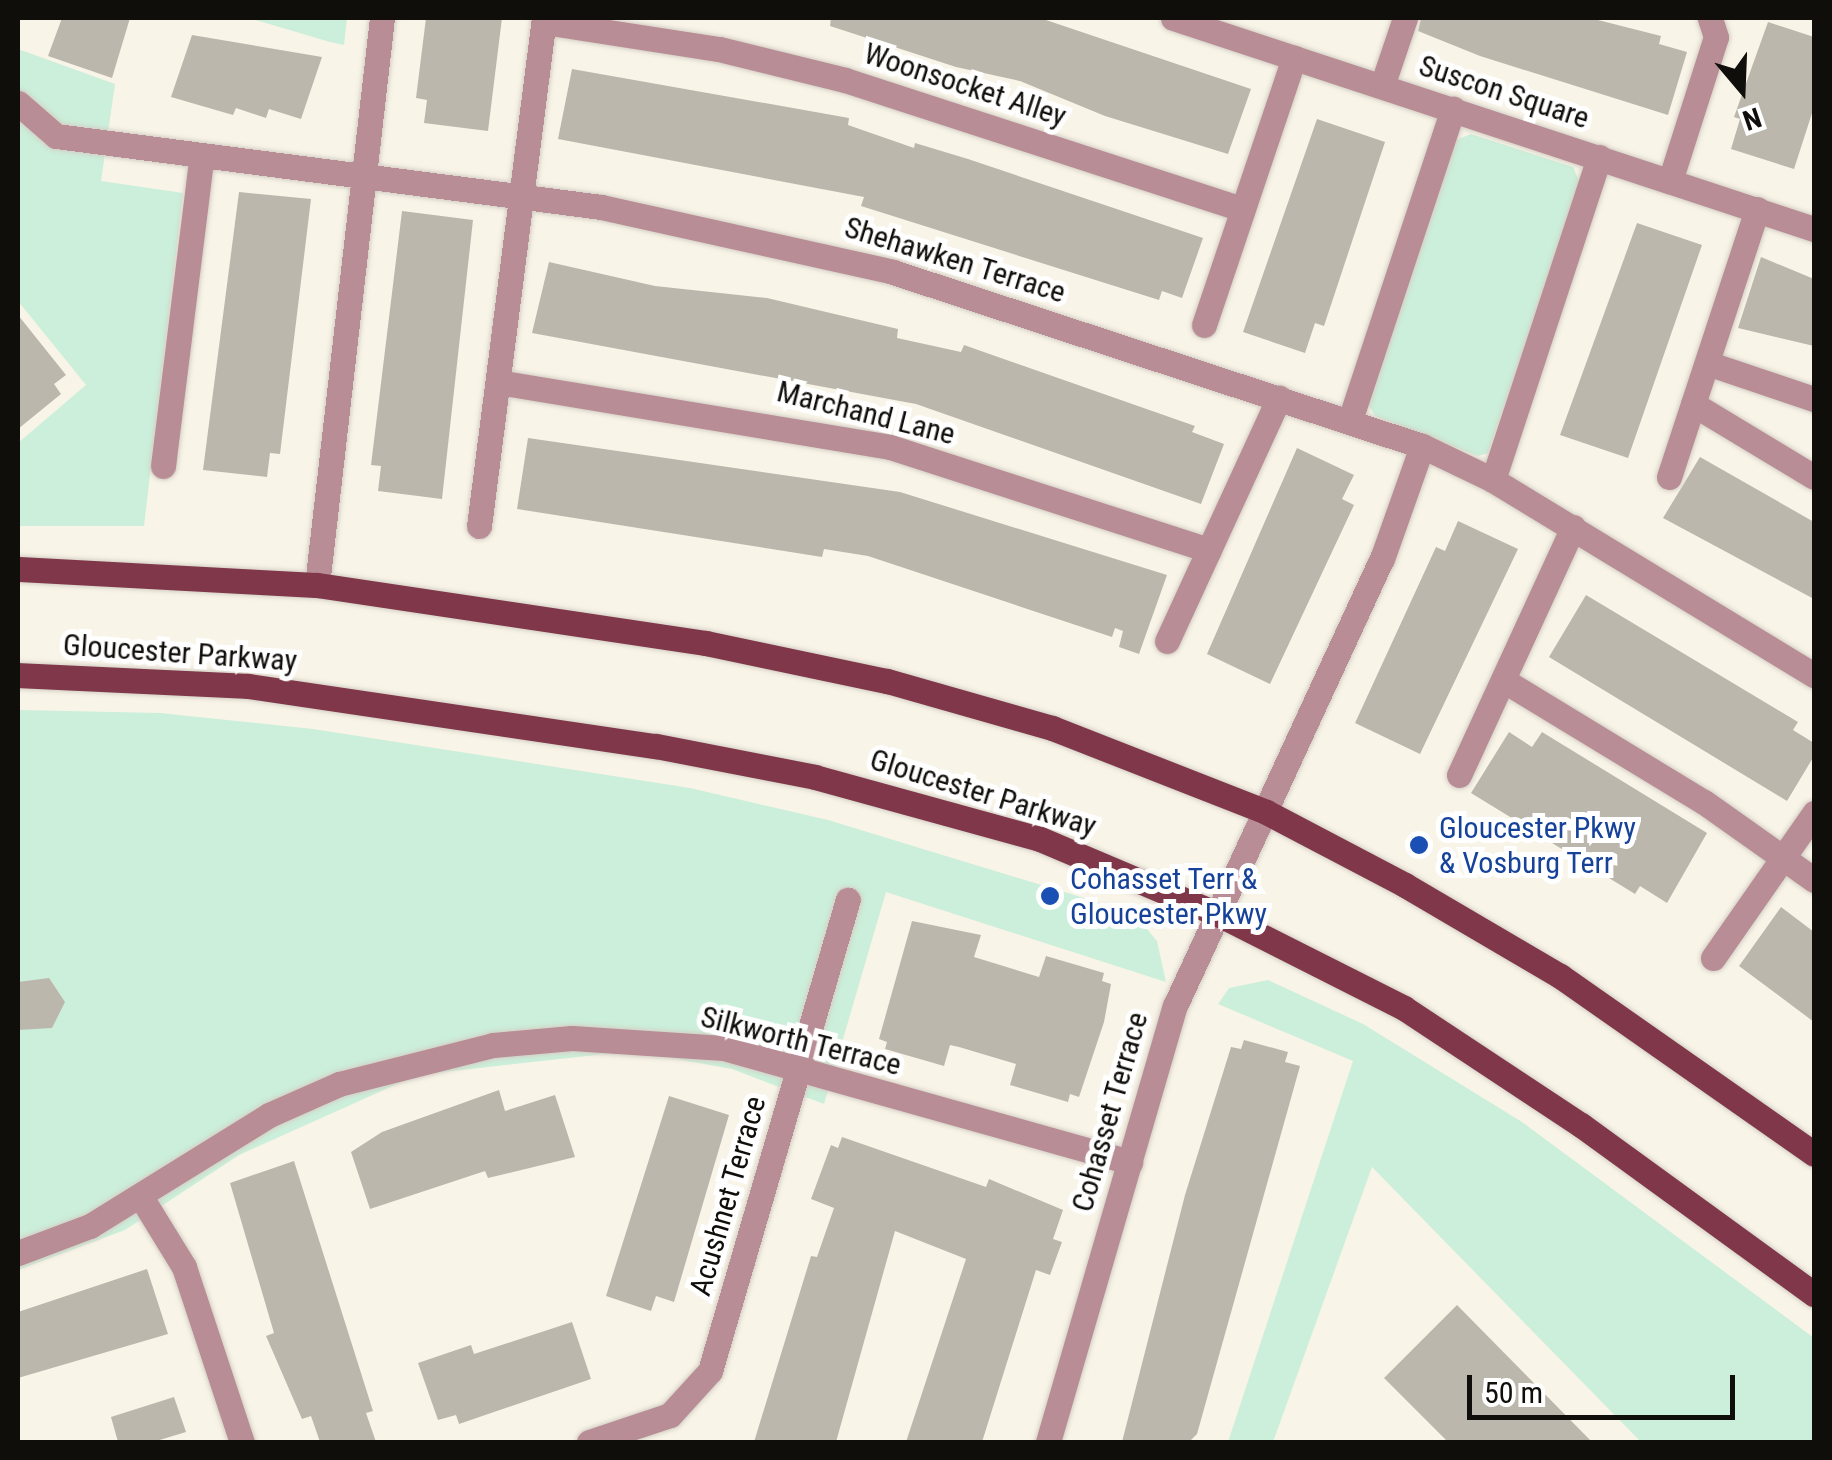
<!DOCTYPE html>
<html>
<head>
<meta charset="utf-8">
<style>
  body { margin:0 }
  #map { position:relative; width:1832px; height:1460px; overflow:hidden; background:#f9f4e8; font-family:"Roboto Condensed",sans-serif }
  div>[style] { position:absolute }
  [style*='--x'] { left:calc(var(--x)*1px); top:calc(var(--y)*1px); width:calc(var(--w)*1px); rotate:calc(var(--a)*1deg) }
  .green>* { inset:0; background:#cbefda }
  .building>* { inset:0; background:#bcb7ac }
  .roads { filter:drop-shadow(0 0 2px #d4cfc5) drop-shadow(0 0 2px #d4cfc5) }
  .minor>* { height:25px; margin:-12.5px; padding:0 12.5px; transform-origin:12.5px; border-radius:12.5px; background:#b88d95 }
  .major>* { height:25px; margin:-12.5px; padding:0 12.5px; transform-origin:12.5px; border-radius:12.5px; background:#7f3749 }
  .dots>* { width:28px; height:28px; translate:-50% -50%; box-sizing:border-box; border:5px solid #fff; border-radius:50% }
  span { translate:-50% -50%; white-space:nowrap; text-align:center; line-height:1.15; -webkit-text-stroke:10px #fff; paint-order:stroke }
  .street-label { font-size:30px; color:#100e0b }
  .transit-label { font-size:30px; color:#164399 }
  .left { translate:0 -50%; text-align:left }
  .frame { position:absolute; inset:0; border:20px solid #100e0b; pointer-events:none }
  .north { position:absolute; left:1692px; top:40px; width:100px; height:100px; -webkit-text-stroke:8px #fff; paint-order:stroke; rotate:161deg; font-size:28px; font-weight:700; line-height:40px; text-align:center; color:#100e0b }
  .north::after { content:''; display:block; margin:auto; width:35px; height:45px; background:#100e0b; clip-path:polygon(50% 0,100% 100%,50% 72%,0 100%) }
  .scale { position:absolute; left:1467px; top:1375px; width:268px; height:45px; box-sizing:border-box; border:5px solid #100e0b; border-top:0; padding-left:12px; font-size:30px; line-height:35px; white-space:nowrap; color:#100e0b; -webkit-text-stroke:8px #fff; paint-order:stroke }
</style>
</head>
<body>
<div id="map">
  <div class="green">
    <i style="clip-path:polygon(249px 18px,347px 18px,344px 45px,330px 42px)"></i>
    <i style="clip-path:polygon(18px 49px,115px 84px,101px 181px,183px 193px,144px 526px,18px 526px,18px 443px,86px 385px,18px 301px)"></i>
    <i style="clip-path:polygon(1471px 134px,1573px 167px,1580px 183px,1488px 453px,1478px 456px,1375px 416px,1368px 404px,1454px 141px)"></i>
    <i style="clip-path:polygon(18px 710px,160px 713px,313px 729px,690px 788px,828px 820px,1107px 905px,1141px 922px,1157px 941px,1166px 982px,886px 892px,824px 1104px,732px 1069px,632px 1051px,417px 1075px,239px 1155px,125px 1230px,18px 1270px)"></i>
    <i style="clip-path:polygon(1268px 980px,1363px 1024px,1522px 1122px,1814px 1338px,1814px 1442px,1641px 1442px,1372px 1167px,1273px 1442px,1228px 1442px,1353px 1061px,1218px 1004px,1229px 988px)"></i>
  </div>
  <div class="building">
    <i style="clip-path:polygon(62px 18px,130px 18px,112px 78px,48px 56px)"></i>
    <i style="clip-path:polygon(426px 18px,502px 18px,488px 131px,424px 123px,427px 100px,416px 98px)"></i>
    <i style="clip-path:polygon(831px 18px,1040px 18px,1251px 89px,1228px 154px,1105px 116px,1020px 81px,956px 67px,830px 26px)"></i>
    <i style="clip-path:polygon(1421px 18px,1590px 18px,1661px 36px,1659px 44px,1687px 52px,1668px 115px,1480px 56px,1418px 31px)"></i>
    <i style="clip-path:polygon(1768px 22px,1814px 37px,1814px 107px,1794px 169px,1731px 149px,1740px 119px,1734px 117px)"></i>
    <i style="clip-path:polygon(192px 35px,322px 57px,301px 119px,269px 109px,266px 118px,236px 108px,233px 115px,171px 97px)"></i>
    <i style="clip-path:polygon(572px 69px,849px 118px,848px 125px,914px 148px,915px 143px,968px 159px,1203px 238px,1182px 298px,1162px 291px,1159px 300px,861px 206px,864px 197px,558px 139px)"></i>
    <i style="clip-path:polygon(1317px 119px,1385px 142px,1324px 326px,1315px 323px,1305px 353px,1243px 332px)"></i>
    <i style="clip-path:polygon(239px 192px,311px 199px,280px 454px,270px 453px,267px 477px,203px 470px)"></i>
    <i style="clip-path:polygon(402px 211px,473px 220px,442px 499px,378px 491px,381px 466px,371px 465px)"></i>
    <i style="clip-path:polygon(1637px 223px,1702px 245px,1628px 458px,1560px 435px)"></i>
    <i style="clip-path:polygon(1761px 257px,1814px 279px,1814px 346px,1738px 328px)"></i>
    <i style="clip-path:polygon(549px 262px,655px 286px,767px 298px,898px 329px,897px 338px,961px 352px,964px 345px,1195px 426px,1192px 432px,1224px 444px,1201px 504px,916px 404px,532px 333px)"></i>
    <i style="clip-path:polygon(18px 315px,66px 375px,54px 384px,61px 394px,18px 429px)"></i>
    <i style="clip-path:polygon(528px 438px,900px 492px,1167px 575px,1139px 654px,1119px 647px,1123px 631px,1115px 628px,1112px 637px,868px 556px,824px 549px,822px 557px,517px 509px)"></i>
    <i style="clip-path:polygon(1297px 448px,1354px 475px,1342px 499px,1354px 505px,1270px 684px,1207px 654px)"></i>
    <i style="clip-path:polygon(1700px 457px,1814px 522px,1814px 599px,1663px 518px)"></i>
    <i style="clip-path:polygon(1458px 521px,1518px 549px,1420px 754px,1355px 723px,1436px 547px,1445px 551px)"></i>
    <i style="clip-path:polygon(1586px 595px,1798px 722px,1793px 730px,1814px 743px,1814px 756px,1787px 801px,1549px 657px)"></i>
    <i style="clip-path:polygon(1509px 732px,1532px 747px,1542px 732px,1707px 833px,1667px 903px,1640px 886px,1635px 894px,1471px 793px)"></i>
    <i style="clip-path:polygon(1781px 907px,1814px 932px,1814px 1022px,1739px 966px)"></i>
    <i style="clip-path:polygon(912px 921px,981px 935px,974px 957px,1039px 977px,1046px 956px,1104px 973px,1102px 981px,1111px 984px,1104px 1022px,1079px 1097px,1070px 1094px,1068px 1102px,1010px 1085px,1016px 1064px,959px 1047px,950px 1045px,944px 1066px,885px 1049px,887px 1042px,879px 1039px)"></i>
    <i style="clip-path:polygon(49px 978px,65px 1002px,52px 1028px,18px 1030px,18px 982px)"></i>
    <i style="clip-path:polygon(1244px 1040px,1288px 1052px,1285px 1062px,1300px 1066px,1197px 1434px,1189px 1442px,1122px 1442px,1185px 1195px,1231px 1047px,1241px 1049px)"></i>
    <i style="clip-path:polygon(499px 1090px,505px 1111px,555px 1095px,575px 1157px,488px 1178px,485px 1171px,370px 1209px,351px 1152px,382px 1132px)"></i>
    <i style="clip-path:polygon(669px 1096px,729px 1115px,674px 1302px,656px 1296px,651px 1311px,606px 1296px)"></i>
    <i style="clip-path:polygon(842px 1137px,986px 1187px,989px 1179px,1063px 1210px,1053px 1239px,1062px 1242px,1050px 1275px,1036px 1270px,982px 1442px,906px 1442px,966px 1259px,895px 1231px,836px 1442px,754px 1442px,811px 1256px,817px 1257px,834px 1208px,811px 1199px,831px 1145px,838px 1148px)"></i>
    <i style="clip-path:polygon(294px 1161px,373px 1411px,366px 1413px,376px 1442px,320px 1442px,311px 1416px,302px 1419px,266px 1336px,274px 1333px,230px 1183px)"></i>
    <i style="clip-path:polygon(147px 1269px,168px 1334px,18px 1378px,18px 1312px)"></i>
    <i style="clip-path:polygon(1457px 1305px,1592px 1442px,1448px 1442px,1384px 1378px)"></i>
    <i style="clip-path:polygon(572px 1322px,591px 1379px,459px 1424px,456px 1415px,438px 1420px,418px 1363px,471px 1345px,474px 1354px)"></i>
    <i style="clip-path:polygon(174px 1397px,186px 1432px,153px 1442px,118px 1442px,111px 1417px)"></i>
  </div>
  <div class="roads">
    <div class="minor">
      <i style="--x:1173;--y:18;--w:675;--a:18.22"></i>
      <i style="--x:544;--y:22;--w:177;--a:8.8"></i>
      <i style="--x:719;--y:49;--w:130;--a:13.8"></i>
      <i style="--x:845;--y:80;--w:418;--a:18"></i>
      <i style="--x:1382;--y:86;--w:72;--a:-71.3"></i>
      <i style="--x:18;--y:103;--w:50;--a:41"></i>
      <i style="--x:56;--y:136;--w:550;--a:7.42"></i>
      <i style="--x:601;--y:207;--w:299;--a:12.5"></i>
      <i style="--x:893;--y:272;--w:557;--a:18.21"></i>
      <i style="--x:1422;--y:446;--w:79;--a:25.6"></i>
      <i style="--x:1493;--y:480;--w:376;--a:31.3"></i>
      <i style="--x:1670;--y:181;--w:151;--a:-72.3"></i>
      <i style="--x:1716;--y:37;--w:20;--a:-108"></i>
      <i style="--x:1204;--y:325;--w:282;--a:-71.4"></i>
      <i style="--x:1707;--y:363;--w:113;--a:18.6"></i>
      <i style="--x:498;--y:382;--w:397;--a:9.4"></i>
      <i style="--x:890;--y:447;--w:335;--a:17.9"></i>
      <i style="--x:1693;--y:404;--w:141;--a:31.1"></i>
      <i style="--x:1350;--y:420;--w:328;--a:-71.7"></i>
      <i style="--x:163;--y:466;--w:313;--a:-82.9"></i>
      <i style="--x:1669;--y:477;--w:282;--a:-71.8"></i>
      <i style="--x:1493;--y:480;--w:340;--a:-71.8"></i>
      <i style="--x:479;--y:526;--w:512;--a:-82.71"></i>
      <i style="--x:317;--y:585;--w:571;--a:-83.46"></i>
      <i style="--x:1167;--y:641;--w:268;--a:-65.3"></i>
      <i style="--x:1503;--y:680;--w:235;--a:31.3"></i>
      <i style="--x:1704;--y:802;--w:135;--a:35.3"></i>
      <i style="--x:1459;--y:775;--w:273;--a:-65.3"></i>
      <i style="--x:1713;--y:958;--w:177;--a:-55.1"></i>
      <i style="--x:141;--y:1197;--w:82;--a:58.4"></i>
      <i style="--x:184;--y:1267;--w:184;--a:71.7"></i>
      <i style="--x:18;--y:1253;--w:77;--a:-20.6"></i>
      <i style="--x:90;--y:1226;--w:211;--a:-31.8"></i>
      <i style="--x:269;--y:1115;--w:77;--a:-23.9"></i>
      <i style="--x:339;--y:1084;--w:159;--a:-14.2"></i>
      <i style="--x:493;--y:1045;--w:79;--a:-5.1"></i>
      <i style="--x:572;--y:1038;--w:152;--a:3.8"></i>
      <i style="--x:724;--y:1048;--w:422;--a:15.7"></i>
      <i style="--x:589;--y:1442;--w:85;--a:-18.4"></i>
      <i style="--x:670;--y:1415;--w:59;--a:-47.7"></i>
      <i style="--x:710;--y:1371;--w:491;--a:-73.7"></i>
      <i style="--x:1048;--y:1442;--w:454;--a:-73.8"></i>
      <i style="--x:1175;--y:1006;--w:493;--a:-65.2"></i>
      <i style="--x:1382;--y:559;--w:120;--a:-70.5"></i>
    </div>
    <div class="major">
      <i style="--x:18;--y:569;--w:299;--a:3.1"></i>
      <i style="--x:317;--y:585;--w:393;--a:8.5"></i>
      <i style="--x:706;--y:643;--w:185;--a:11.9"></i>
      <i style="--x:887;--y:681;--w:172;--a:15.9"></i>
      <i style="--x:1052;--y:728;--w:230;--a:21.4"></i>
      <i style="--x:1266;--y:812;--w:157;--a:27.7"></i>
      <i style="--x:1405;--y:885;--w:180;--a:30.4"></i>
      <i style="--x:1560;--y:976;--w:310;--a:35"></i>
      <i style="--x:18;--y:675;--w:230;--a:2.7"></i>
      <i style="--x:248;--y:686;--w:412;--a:8.4"></i>
      <i style="--x:656;--y:746;--w:162;--a:11"></i>
      <i style="--x:815;--y:777;--w:233;--a:15.4"></i>
      <i style="--x:1040;--y:839;--w:195;--a:22.9"></i>
      <i style="--x:1220;--y:915;--w:206;--a:26.8"></i>
      <i style="--x:1404;--y:1008;--w:212;--a:33.5"></i>
      <i style="--x:1581;--y:1125;--w:288;--a:36"></i>
    </div>
  </div>
  <div class="dots">
    <i style="left:1419px;top:845px;background:#1a4fb4"></i>
    <i style="left:1050px;top:896px;background:#1a4fb4"></i>
  </div>
  <div class="street-label">
    <span style="left:965px;top:85px;rotate:18deg">Woonsocket Alley</span>
    <span style="left:1504px;top:92px;rotate:18deg">Suscon Square</span>
    <span style="left:955px;top:260px;rotate:17deg">Shehawken Terrace</span>
    <span style="left:866px;top:413px;rotate:14deg">Marchand Lane</span>
    <span style="left:180px;top:653px;rotate:4deg">Gloucester Parkway</span>
    <span style="left:983px;top:793px;rotate:17deg">Gloucester Parkway</span>
    <span style="left:801px;top:1041px;rotate:14deg">Silkworth Terrace</span>
    <span style="left:1110px;top:1112px;rotate:-74deg">Cohasset Terrace</span>
    <span style="left:728px;top:1196px;rotate:-74deg">Acushnet Terrace</span>
  </div>
  <div class="transit-label">
    <span class="left" style="left:1439px;top:845px">Gloucester Pkwy<br>&amp; Vosburg Terr</span>
    <span class="left" style="left:1070px;top:896px">Cohasset Terr &amp;<br>Gloucester Pkwy</span>
  </div>
  <div class="frame"></div>
  <div class="north">N</div>
  <div class="scale">50 m</div>
</div>
</body>
</html>
